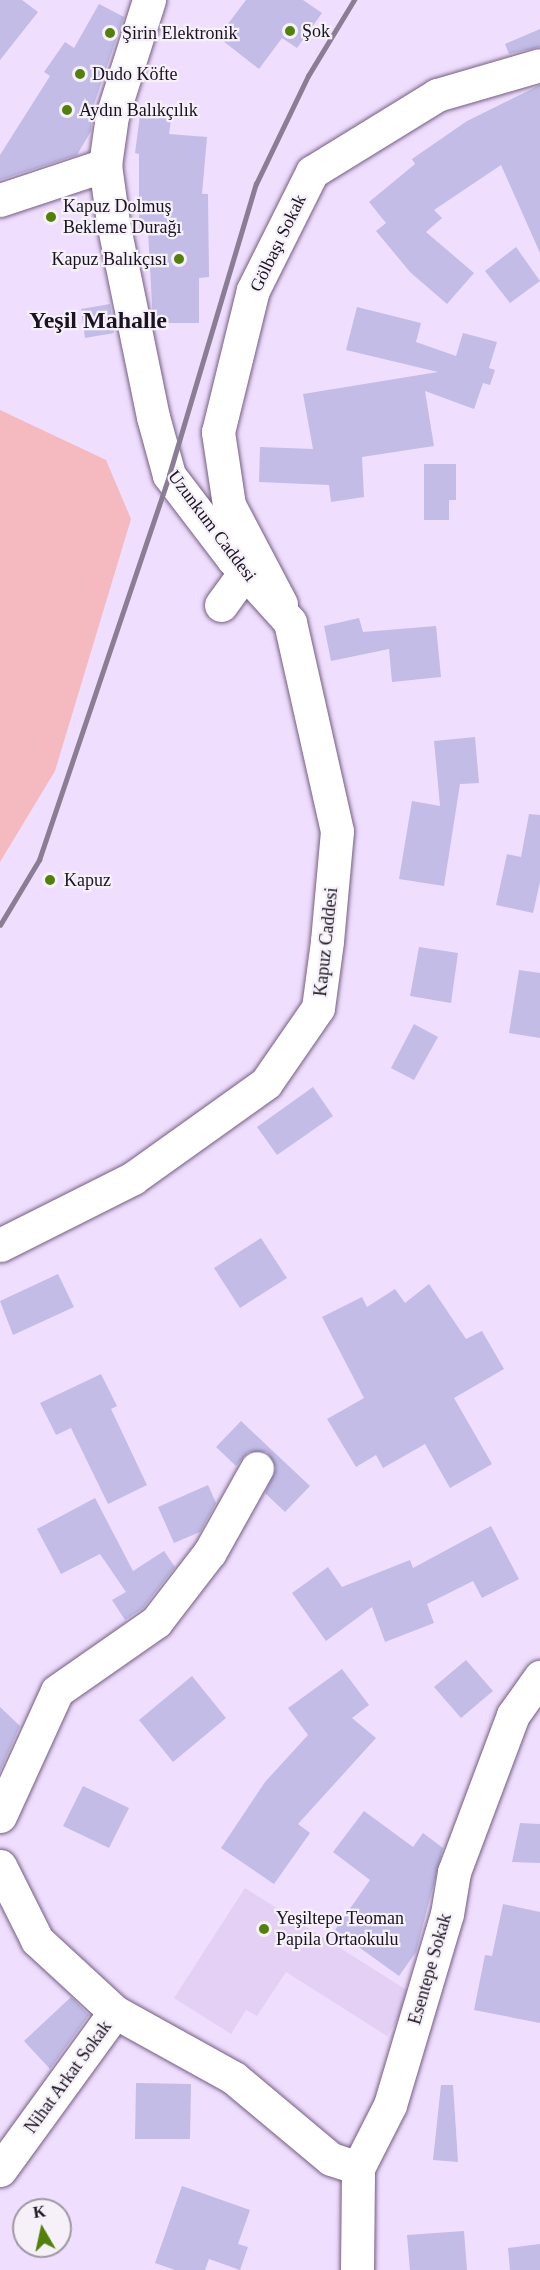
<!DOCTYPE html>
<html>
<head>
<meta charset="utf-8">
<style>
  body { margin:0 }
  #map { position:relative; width:540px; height:2270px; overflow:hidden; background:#f0defe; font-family:"Times New Roman",serif }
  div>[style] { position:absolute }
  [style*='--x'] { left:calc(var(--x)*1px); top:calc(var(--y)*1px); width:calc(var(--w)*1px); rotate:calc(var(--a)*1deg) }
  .built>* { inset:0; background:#e4cff5 }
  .green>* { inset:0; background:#f5b9c0 }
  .building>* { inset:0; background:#c2bce7 }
  .roads { filter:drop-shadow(0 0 2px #735e82) drop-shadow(0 0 2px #735e82) }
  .minor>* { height:33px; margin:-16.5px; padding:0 16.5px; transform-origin:16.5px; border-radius:16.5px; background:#fff }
  .major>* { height:33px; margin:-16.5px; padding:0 16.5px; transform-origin:16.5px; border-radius:16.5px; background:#fff }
  .rail>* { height:4.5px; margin:-2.25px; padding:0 2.25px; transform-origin:2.25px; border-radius:2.25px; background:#8a7d94 }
  .dots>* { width:16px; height:16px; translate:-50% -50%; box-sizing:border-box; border:3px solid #f6f1f9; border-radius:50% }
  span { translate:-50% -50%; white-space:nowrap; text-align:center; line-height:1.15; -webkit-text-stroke:4.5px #f6f1f9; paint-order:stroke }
  .poi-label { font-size:18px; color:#1b1321 }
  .left { translate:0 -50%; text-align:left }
  .right { translate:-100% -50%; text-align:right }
  .street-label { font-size:18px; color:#1b1321 }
  .district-label { font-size:24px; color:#1b1321; font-weight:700 }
  .north { position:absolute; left:12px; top:2198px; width:60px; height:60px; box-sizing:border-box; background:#f6f1f9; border:2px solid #9e98a3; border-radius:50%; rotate:351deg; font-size:16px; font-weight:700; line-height:24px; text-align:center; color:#1b1321 }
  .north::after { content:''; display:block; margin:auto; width:21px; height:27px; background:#52800b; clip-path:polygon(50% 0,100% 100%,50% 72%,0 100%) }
</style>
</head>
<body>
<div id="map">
  <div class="built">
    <i style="clip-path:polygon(245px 1888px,413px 1994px,387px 2036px,286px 1972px,257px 2016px,246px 2010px,231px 2034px,174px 1998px)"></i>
  </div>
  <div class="green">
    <i style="clip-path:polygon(0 410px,106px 460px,131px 519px,55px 771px,0 862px)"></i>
  </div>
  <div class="building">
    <i style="clip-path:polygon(0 0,22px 0,38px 12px,0 60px)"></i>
    <i style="clip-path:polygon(246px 0,303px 0,322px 13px,297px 48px,282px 38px,259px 69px,218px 37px)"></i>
    <i style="clip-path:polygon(99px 4px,124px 17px,92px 110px,91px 131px,77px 155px,0 180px,0 155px,50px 76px,44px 72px,65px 42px,74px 48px)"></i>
    <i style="clip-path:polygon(540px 29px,540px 47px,509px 54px,505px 44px)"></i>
    <i style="clip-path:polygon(540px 85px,540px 253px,501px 165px,434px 210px,442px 218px,426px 232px,474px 273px,447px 304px,410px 272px,376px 231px,386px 223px,369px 202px,415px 164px,412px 159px,467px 121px)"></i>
    <i style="clip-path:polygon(140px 115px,171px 119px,169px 134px,207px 137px,202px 194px,208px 194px,209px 277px,199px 278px,199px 323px,153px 323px,148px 231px,139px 231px,139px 154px,135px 153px)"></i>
    <i style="clip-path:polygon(516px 247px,540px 281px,510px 303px,485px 271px)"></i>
    <i style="clip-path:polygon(110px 304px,114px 333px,85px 338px,81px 309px)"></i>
    <i style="clip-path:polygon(357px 307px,421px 323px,416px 342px,456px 356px,463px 333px,497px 342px,489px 368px,495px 370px,490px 385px,483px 383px,474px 409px,425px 391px,434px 446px,362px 457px,364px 497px,331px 502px,329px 485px,259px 482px,260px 447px,313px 449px,303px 394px,438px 372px,346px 350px)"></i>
    <i style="clip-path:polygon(424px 464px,456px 464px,456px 500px,449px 500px,449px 520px,424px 520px)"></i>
    <i style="clip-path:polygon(359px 618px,363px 632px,436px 626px,441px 677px,392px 682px,389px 649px,331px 661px,324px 626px)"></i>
    <i style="clip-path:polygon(475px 737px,479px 783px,460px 784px,444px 886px,399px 879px,412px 801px,440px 806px,434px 741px)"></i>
    <i style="clip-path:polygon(529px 814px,540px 815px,540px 882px,533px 913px,496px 905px,507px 854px,521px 857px)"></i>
    <i style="clip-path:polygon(419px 947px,458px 953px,451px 1003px,410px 996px)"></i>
    <i style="clip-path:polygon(519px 970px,540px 973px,540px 1038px,509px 1033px)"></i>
    <i style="clip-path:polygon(414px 1024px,438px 1037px,414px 1080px,391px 1068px)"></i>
    <i style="clip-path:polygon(313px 1087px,333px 1116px,277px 1155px,257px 1127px)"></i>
    <i style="clip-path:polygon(261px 1238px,287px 1278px,240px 1308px,214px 1268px)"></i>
    <i style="clip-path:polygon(58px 1274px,74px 1307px,13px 1335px,0 1301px)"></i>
    <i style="clip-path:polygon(429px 1284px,466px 1339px,482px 1331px,504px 1369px,454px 1398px,492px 1464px,450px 1488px,425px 1444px,383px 1468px,376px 1455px,356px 1467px,327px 1419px,364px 1398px,322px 1317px,362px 1297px,367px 1307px,395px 1289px,405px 1303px)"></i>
    <i style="clip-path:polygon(101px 1374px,117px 1406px,111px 1409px,147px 1485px,108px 1504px,71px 1428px,56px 1435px,40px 1403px)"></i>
    <i style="clip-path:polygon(241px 1421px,310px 1486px,285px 1512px,265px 1493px,276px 1468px,267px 1452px,248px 1452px,236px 1466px,216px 1447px)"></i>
    <i style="clip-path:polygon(208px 1485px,216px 1503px,200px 1532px,174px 1543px,158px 1507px)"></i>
    <i style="clip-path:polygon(95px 1498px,133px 1571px,164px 1551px,175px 1567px,143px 1608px,125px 1620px,112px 1600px,126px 1592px,100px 1554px,61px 1574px,37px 1529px)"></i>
    <i style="clip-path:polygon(491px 1526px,519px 1579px,482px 1598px,473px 1581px,427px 1604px,434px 1623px,385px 1642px,372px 1607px,326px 1641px,292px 1593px,328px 1567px,342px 1587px,410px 1560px,413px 1568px)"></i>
    <i style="clip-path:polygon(466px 1660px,493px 1691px,461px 1718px,434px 1687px)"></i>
    <i style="clip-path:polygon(342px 1669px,369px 1705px,352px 1718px,376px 1738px,298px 1824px,310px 1833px,274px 1884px,221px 1848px,265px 1782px,308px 1735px,288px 1708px)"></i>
    <i style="clip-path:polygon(192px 1676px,226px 1718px,173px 1762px,139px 1720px)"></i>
    <i style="clip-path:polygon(0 1707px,20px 1726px,0 1771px)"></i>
    <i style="clip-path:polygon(83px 1786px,129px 1808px,109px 1848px,63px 1826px)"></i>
    <i style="clip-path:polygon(364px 1811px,413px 1847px,423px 1833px,443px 1848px,416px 1952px,399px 1976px,335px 1930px,370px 1880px,333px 1852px)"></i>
    <i style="clip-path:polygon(520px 1823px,540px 1824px,540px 1863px,512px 1862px)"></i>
    <i style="clip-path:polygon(503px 1904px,540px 1912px,540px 2023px,474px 2010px,485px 1955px,492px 1956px)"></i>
    <i style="clip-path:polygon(71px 1997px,89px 2015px,50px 2069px,24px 2041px)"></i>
    <i style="clip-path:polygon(136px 2083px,191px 2084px,190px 2139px,135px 2139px)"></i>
    <i style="clip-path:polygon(441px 2085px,453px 2085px,458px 2162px,433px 2160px)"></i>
    <i style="clip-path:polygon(182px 2186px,250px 2210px,238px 2244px,248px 2247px,240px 2270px,209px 2259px,205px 2270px,175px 2270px,155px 2263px)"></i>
    <i style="clip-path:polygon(464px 2231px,467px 2270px,410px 2270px,407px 2235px)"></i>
    <i style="clip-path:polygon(540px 2244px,540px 2270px,510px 2270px,508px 2248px)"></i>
  </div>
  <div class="roads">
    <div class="minor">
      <i style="--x:0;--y:200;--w:111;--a:-18.4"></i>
      <i style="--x:281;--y:604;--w:112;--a:-117.7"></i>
      <i style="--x:229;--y:505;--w:74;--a:-98.6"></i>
      <i style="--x:218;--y:432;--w:146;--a:-76.2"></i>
      <i style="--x:253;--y:290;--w:132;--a:-63.4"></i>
      <i style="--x:312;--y:172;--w:147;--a:-31.6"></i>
      <i style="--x:437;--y:95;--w:107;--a:-16.2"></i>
      <i style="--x:221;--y:605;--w:41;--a:-54"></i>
      <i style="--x:0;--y:1816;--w:137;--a:-65.5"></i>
      <i style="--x:57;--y:1691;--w:121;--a:-34.9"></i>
      <i style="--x:156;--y:1622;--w:88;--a:-52.4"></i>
      <i style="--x:210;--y:1552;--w:96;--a:-60.8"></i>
      <i style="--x:0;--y:1866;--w:83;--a:63.4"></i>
      <i style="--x:37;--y:1940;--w:106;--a:42.7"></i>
      <i style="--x:115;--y:2012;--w:136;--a:29"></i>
      <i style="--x:234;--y:2078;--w:126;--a:39.9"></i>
      <i style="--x:331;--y:2159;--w:28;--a:18"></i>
      <i style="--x:0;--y:2170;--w:195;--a:-54"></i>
      <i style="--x:357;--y:2270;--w:102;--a:-89.4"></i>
      <i style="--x:358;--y:2168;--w:71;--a:-63.1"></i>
      <i style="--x:390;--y:2105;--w:199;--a:-73.4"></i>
      <i style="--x:447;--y:1914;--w:43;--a:-80.5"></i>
      <i style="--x:454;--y:1872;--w:168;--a:-69.4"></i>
      <i style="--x:513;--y:1715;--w:47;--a:-54.6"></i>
    </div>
    <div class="major">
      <i style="--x:0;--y:1245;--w:149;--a:-26.7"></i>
      <i style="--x:133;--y:1178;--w:163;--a:-35.5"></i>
      <i style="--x:266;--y:1083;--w:91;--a:-55.3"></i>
      <i style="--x:318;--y:1008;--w:68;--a:-82.3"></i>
      <i style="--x:327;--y:941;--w:110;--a:-84.8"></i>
      <i style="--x:337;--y:831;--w:214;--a:-102.7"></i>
      <i style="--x:290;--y:622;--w:85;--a:-132.1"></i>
      <i style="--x:233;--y:559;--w:106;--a:-127.3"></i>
      <i style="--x:169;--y:475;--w:60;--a:-105.4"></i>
      <i style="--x:153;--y:417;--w:199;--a:-101.6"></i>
      <i style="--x:113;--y:222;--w:58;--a:-98"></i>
      <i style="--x:105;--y:165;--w:49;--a:-81.9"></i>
      <i style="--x:112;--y:116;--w:122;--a:-72.3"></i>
    </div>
  </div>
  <div class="rail">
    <i style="--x:0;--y:925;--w:76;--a:-59"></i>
    <i style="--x:39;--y:860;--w:406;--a:-71.3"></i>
    <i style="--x:169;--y:475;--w:304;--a:-73.4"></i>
    <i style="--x:256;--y:184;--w:120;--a:-64.3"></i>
    <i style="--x:308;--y:76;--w:89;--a:-58.8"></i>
  </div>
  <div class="dots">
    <i style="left:290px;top:31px;background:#52800b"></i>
    <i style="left:110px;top:33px;background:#52800b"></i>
    <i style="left:80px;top:74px;background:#52800b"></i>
    <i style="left:67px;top:110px;background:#52800b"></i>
    <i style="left:51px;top:217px;background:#52800b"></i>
    <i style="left:179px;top:259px;background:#52800b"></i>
    <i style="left:50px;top:880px;background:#52800b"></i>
    <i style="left:264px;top:1929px;background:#52800b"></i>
  </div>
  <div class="poi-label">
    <span class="left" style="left:302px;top:31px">Şok</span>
    <span class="left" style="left:122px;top:33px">Şirin Elektronik</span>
    <span class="left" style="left:92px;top:74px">Dudo Köfte</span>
    <span class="left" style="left:79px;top:110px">Aydın Balıkçılık</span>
    <span class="left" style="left:63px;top:217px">Kapuz Dolmuş<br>Bekleme Durağı</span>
    <span class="right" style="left:167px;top:259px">Kapuz Balıkçısı</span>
    <span class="left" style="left:64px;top:880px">Kapuz</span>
    <span class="left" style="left:276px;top:1929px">Yeşiltepe Teoman<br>Papila Ortaokulu</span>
  </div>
  <div class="street-label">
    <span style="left:278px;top:243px;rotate:-64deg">Gölbaşı Sokak</span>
    <span style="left:212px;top:526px;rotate:53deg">Uzunkum Caddesi</span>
    <span style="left:326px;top:942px;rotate:-84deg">Kapuz Caddesi</span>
    <span style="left:430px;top:1969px;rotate:-74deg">Esentepe Sokak</span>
    <span style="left:68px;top:2077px;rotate:-54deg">Nihat Arkat Sokak</span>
  </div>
  <div class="district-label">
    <span style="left:98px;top:321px">Yeşil Mahalle</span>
  </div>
  <div class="north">K</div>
</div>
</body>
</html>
